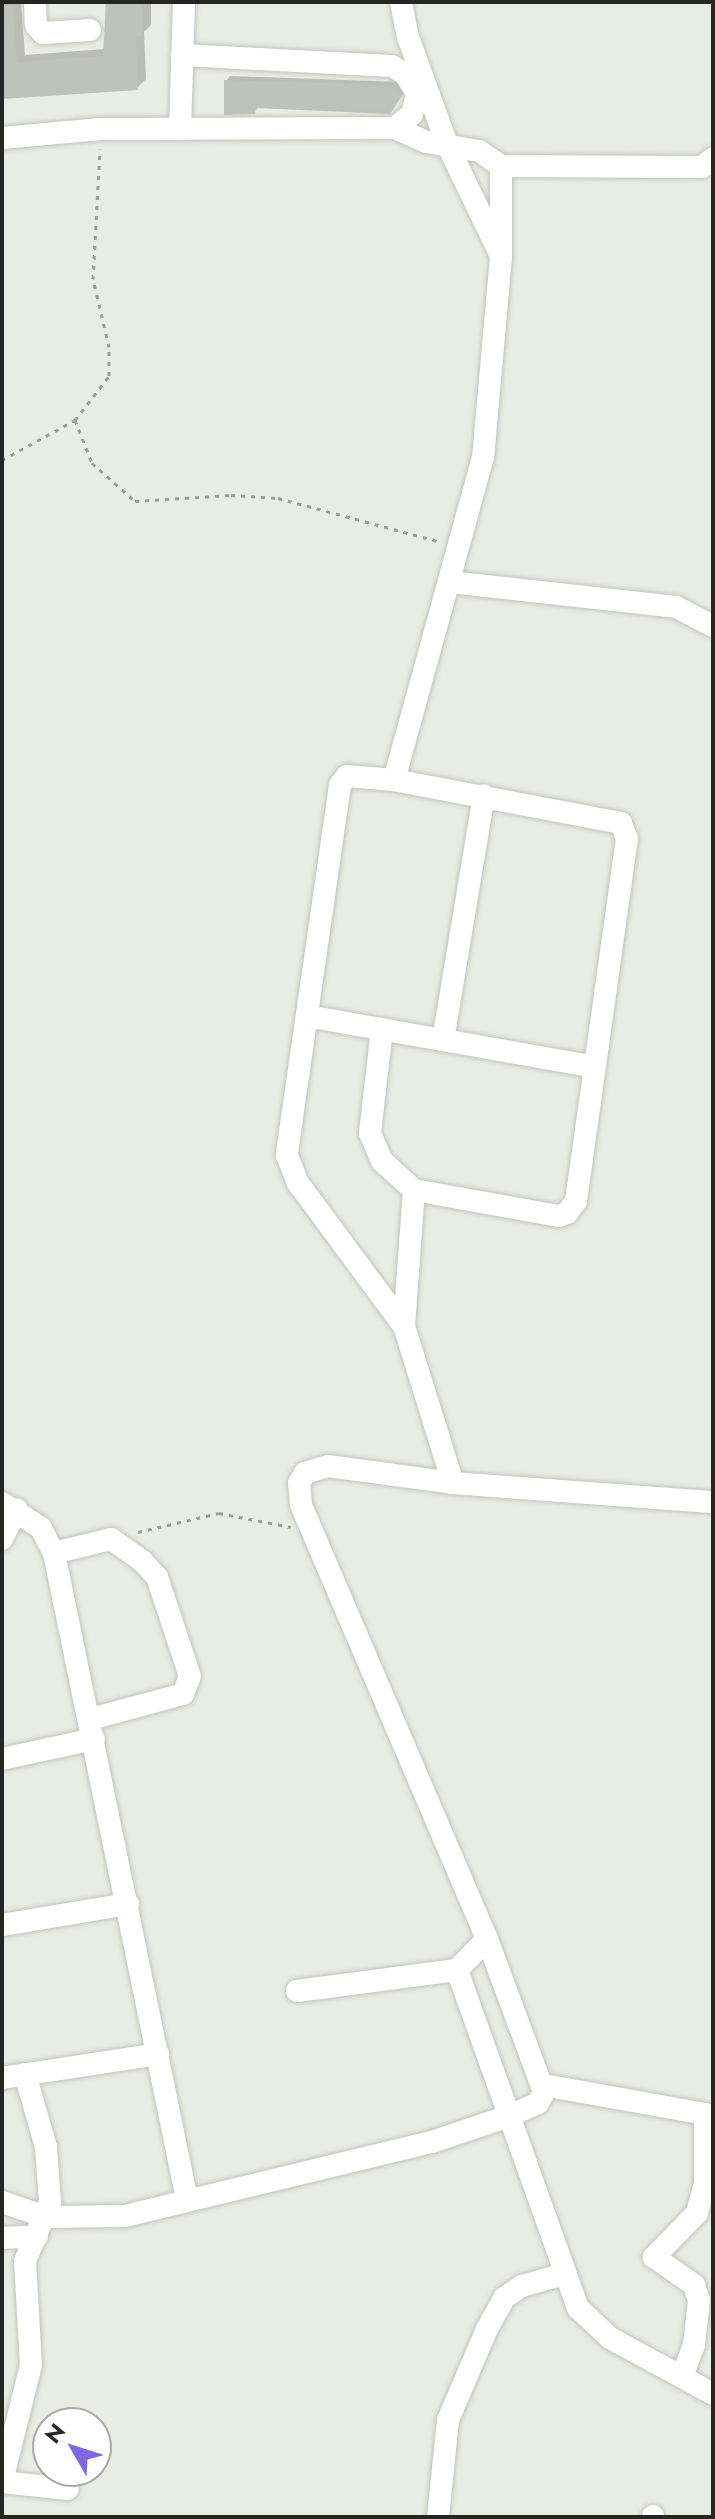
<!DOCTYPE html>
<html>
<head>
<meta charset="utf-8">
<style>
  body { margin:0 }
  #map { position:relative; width:715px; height:2519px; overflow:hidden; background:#e9ece3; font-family:Jost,sans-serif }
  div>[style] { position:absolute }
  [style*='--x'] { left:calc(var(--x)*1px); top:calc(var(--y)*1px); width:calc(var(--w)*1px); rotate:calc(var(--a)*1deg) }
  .shadow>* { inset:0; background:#0003 }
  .building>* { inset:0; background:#bfc2b9 }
  .path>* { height:3px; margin-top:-1.5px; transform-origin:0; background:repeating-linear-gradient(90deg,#9a9d96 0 4px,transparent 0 10px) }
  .roads { filter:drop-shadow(0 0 2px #c1c4bb) drop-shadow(0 0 2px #c1c4bb) }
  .minor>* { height:22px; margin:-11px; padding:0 11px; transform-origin:11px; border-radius:11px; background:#fff }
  span { translate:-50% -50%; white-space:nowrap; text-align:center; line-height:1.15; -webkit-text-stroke:6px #fff; paint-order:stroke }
  .frame { position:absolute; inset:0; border:4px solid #252622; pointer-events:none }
  .north { position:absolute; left:32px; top:2407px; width:80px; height:80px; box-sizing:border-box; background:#fff; border:2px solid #a8a8a7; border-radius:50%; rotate:309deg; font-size:22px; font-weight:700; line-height:32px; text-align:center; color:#252622 }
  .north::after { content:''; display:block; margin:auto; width:28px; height:36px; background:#7e67e3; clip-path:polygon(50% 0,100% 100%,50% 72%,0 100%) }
</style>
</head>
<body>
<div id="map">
  <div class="shadow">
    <i style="clip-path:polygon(2px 2px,21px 2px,25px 55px,105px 49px,106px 2px,151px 2px,151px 25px,144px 32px,146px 79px,137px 88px,2px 96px)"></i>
    <i style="clip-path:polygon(230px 76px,400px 82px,405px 91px,389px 112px,259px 106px,254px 112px,226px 81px)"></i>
  </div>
  <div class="building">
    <i style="clip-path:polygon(106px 2px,142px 2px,143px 36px,136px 36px,138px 90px,2px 99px,2px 7px,13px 7px,17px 62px,103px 56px)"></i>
    <i style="clip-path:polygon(224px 80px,395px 85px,402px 96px,390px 114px,256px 108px,255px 114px,224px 115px)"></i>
  </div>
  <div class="path">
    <i style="--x:75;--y:420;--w:46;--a:68.4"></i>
    <i style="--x:92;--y:463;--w:57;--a:41.5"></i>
    <i style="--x:135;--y:501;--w:96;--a:-3.6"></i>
    <i style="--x:231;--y:495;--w:47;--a:3.7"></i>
    <i style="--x:278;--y:498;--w:169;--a:15.1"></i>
    <i style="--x:2;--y:460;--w:83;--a:-28.7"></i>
    <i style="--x:75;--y:420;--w:56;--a:-52.3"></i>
    <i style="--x:109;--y:376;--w:29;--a:-90"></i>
    <i style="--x:109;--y:347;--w:70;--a:-103.2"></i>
    <i style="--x:93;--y:279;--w:130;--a:-86.9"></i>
    <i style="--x:138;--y:1532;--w:83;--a:-13.2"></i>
    <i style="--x:219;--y:1513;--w:73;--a:11"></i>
  </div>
  <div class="roads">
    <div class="minor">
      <i style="--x:35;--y:2;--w:23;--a:88"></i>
      <i style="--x:36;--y:25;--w:11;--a:49"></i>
      <i style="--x:43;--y:33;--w:47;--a:-3.7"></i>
      <i style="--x:401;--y:2;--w:36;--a:79"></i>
      <i style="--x:408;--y:37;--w:114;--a:70"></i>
      <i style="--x:447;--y:144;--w:120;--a:64.3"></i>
      <i style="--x:182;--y:55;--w:210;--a:3"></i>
      <i style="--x:392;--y:66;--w:15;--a:32"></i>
      <i style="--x:405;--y:74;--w:22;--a:58"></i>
      <i style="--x:417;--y:93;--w:22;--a:103"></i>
      <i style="--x:412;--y:114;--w:22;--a:141"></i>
      <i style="--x:180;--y:129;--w:127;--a:-88.2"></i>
      <i style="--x:2;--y:138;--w:99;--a:-5.2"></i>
      <i style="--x:101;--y:129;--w:294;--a:-0.2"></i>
      <i style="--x:395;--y:128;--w:34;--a:24"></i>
      <i style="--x:426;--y:142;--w:54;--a:9.6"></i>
      <i style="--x:479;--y:151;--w:27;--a:34"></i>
      <i style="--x:501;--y:166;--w:91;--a:90"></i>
      <i style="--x:501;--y:257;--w:201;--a:95.1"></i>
      <i style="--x:483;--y:457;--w:335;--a:105.4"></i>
      <i style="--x:501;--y:166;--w:201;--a:0.3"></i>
      <i style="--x:702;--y:167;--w:14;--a:-39"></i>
      <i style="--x:450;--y:582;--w:227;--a:6.3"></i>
      <i style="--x:676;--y:607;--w:42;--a:27.2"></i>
      <i style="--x:307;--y:1016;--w:289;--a:10"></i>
      <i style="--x:382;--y:1029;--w:105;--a:96.6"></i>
      <i style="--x:370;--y:1133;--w:30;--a:67"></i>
      <i style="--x:382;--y:1161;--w:43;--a:42.2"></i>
      <i style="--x:414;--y:1190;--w:147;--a:10.2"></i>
      <i style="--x:559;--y:1216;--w:9;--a:-21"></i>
      <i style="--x:567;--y:1213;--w:15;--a:-53"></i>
      <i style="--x:576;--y:1201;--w:366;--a:-82"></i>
      <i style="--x:627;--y:839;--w:17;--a:-111"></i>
      <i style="--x:621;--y:823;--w:231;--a:-169.3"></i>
      <i style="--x:394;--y:780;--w:47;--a:-175.1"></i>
      <i style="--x:347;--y:776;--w:11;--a:128"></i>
      <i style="--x:340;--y:785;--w:374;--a:98.2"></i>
      <i style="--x:287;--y:1155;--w:30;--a:69"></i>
      <i style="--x:298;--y:1183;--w:178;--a:53.5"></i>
      <i style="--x:443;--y:1040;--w:248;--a:-80.5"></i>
      <i style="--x:414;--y:1190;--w:136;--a:94.2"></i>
      <i style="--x:404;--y:1326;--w:164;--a:72.7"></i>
      <i style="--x:2;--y:1503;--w:46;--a:32.7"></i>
      <i style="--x:41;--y:1528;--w:28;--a:63"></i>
      <i style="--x:54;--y:1553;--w:661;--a:78.38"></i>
      <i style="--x:2;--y:1539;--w:33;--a:-63"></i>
      <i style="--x:54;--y:1553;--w:59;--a:-13.8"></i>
      <i style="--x:111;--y:1539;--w:38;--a:35"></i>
      <i style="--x:142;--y:1561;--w:22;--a:47"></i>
      <i style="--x:157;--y:1577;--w:104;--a:71.6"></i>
      <i style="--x:190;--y:1676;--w:19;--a:111"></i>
      <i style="--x:183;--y:1694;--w:95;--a:164.8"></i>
      <i style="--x:2;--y:1759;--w:94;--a:-12.3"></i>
      <i style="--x:2;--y:1925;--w:128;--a:-9.5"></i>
      <i style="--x:457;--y:1970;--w:359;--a:70.3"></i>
      <i style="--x:578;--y:2308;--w:44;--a:43.2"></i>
      <i style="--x:610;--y:2338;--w:117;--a:28.5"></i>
      <i style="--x:297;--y:1991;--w:161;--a:-7.5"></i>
      <i style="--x:457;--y:1970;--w:43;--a:-45.9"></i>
      <i style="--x:2;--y:2078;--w:158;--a:-8.7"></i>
      <i style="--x:544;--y:2085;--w:164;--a:10.2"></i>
      <i style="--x:705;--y:2114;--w:69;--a:90"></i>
      <i style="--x:705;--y:2183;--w:31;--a:105"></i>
      <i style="--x:697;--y:2213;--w:62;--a:134.3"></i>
      <i style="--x:654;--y:2257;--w:49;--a:35"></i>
      <i style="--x:694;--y:2285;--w:16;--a:72"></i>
      <i style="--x:699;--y:2300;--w:45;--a:96.3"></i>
      <i style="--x:694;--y:2345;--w:34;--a:111"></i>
      <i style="--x:2;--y:2202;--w:46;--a:18.8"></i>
      <i style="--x:46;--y:2217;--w:79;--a:-0.7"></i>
      <i style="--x:125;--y:2216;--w:316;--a:-13.6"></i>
      <i style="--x:432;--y:2142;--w:81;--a:-18.7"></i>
      <i style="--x:509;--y:2116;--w:32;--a:-24"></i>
      <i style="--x:538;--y:2103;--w:13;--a:-61"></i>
      <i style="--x:544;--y:2092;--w:163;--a:-110.4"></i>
      <i style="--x:487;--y:1939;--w:473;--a:-113.2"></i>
      <i style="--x:301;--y:1504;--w:21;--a:-95"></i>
      <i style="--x:299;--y:1483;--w:12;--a:-59"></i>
      <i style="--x:305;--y:1473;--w:24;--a:-17"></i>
      <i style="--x:328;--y:1466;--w:126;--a:7.7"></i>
      <i style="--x:453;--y:1483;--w:261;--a:4.2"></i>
      <i style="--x:2;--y:2238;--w:35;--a:-3"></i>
      <i style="--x:2;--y:2481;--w:120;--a:-76"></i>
      <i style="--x:31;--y:2365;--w:104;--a:-93.3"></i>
      <i style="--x:25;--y:2261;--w:64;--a:-67"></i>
      <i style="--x:50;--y:2202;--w:55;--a:-94.2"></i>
      <i style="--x:46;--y:2147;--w:76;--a:-106"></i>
      <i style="--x:2;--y:2482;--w:66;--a:6.1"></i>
      <i style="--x:653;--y:2516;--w:1;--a:90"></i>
      <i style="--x:438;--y:2517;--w:98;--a:-84.1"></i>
      <i style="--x:448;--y:2420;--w:99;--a:-66.8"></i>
      <i style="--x:487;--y:2329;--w:35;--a:-61"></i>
      <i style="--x:504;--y:2298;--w:22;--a:-34"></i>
      <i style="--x:522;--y:2286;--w:44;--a:-15.9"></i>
    </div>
  </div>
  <div class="frame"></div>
  <div class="north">N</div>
</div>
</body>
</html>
